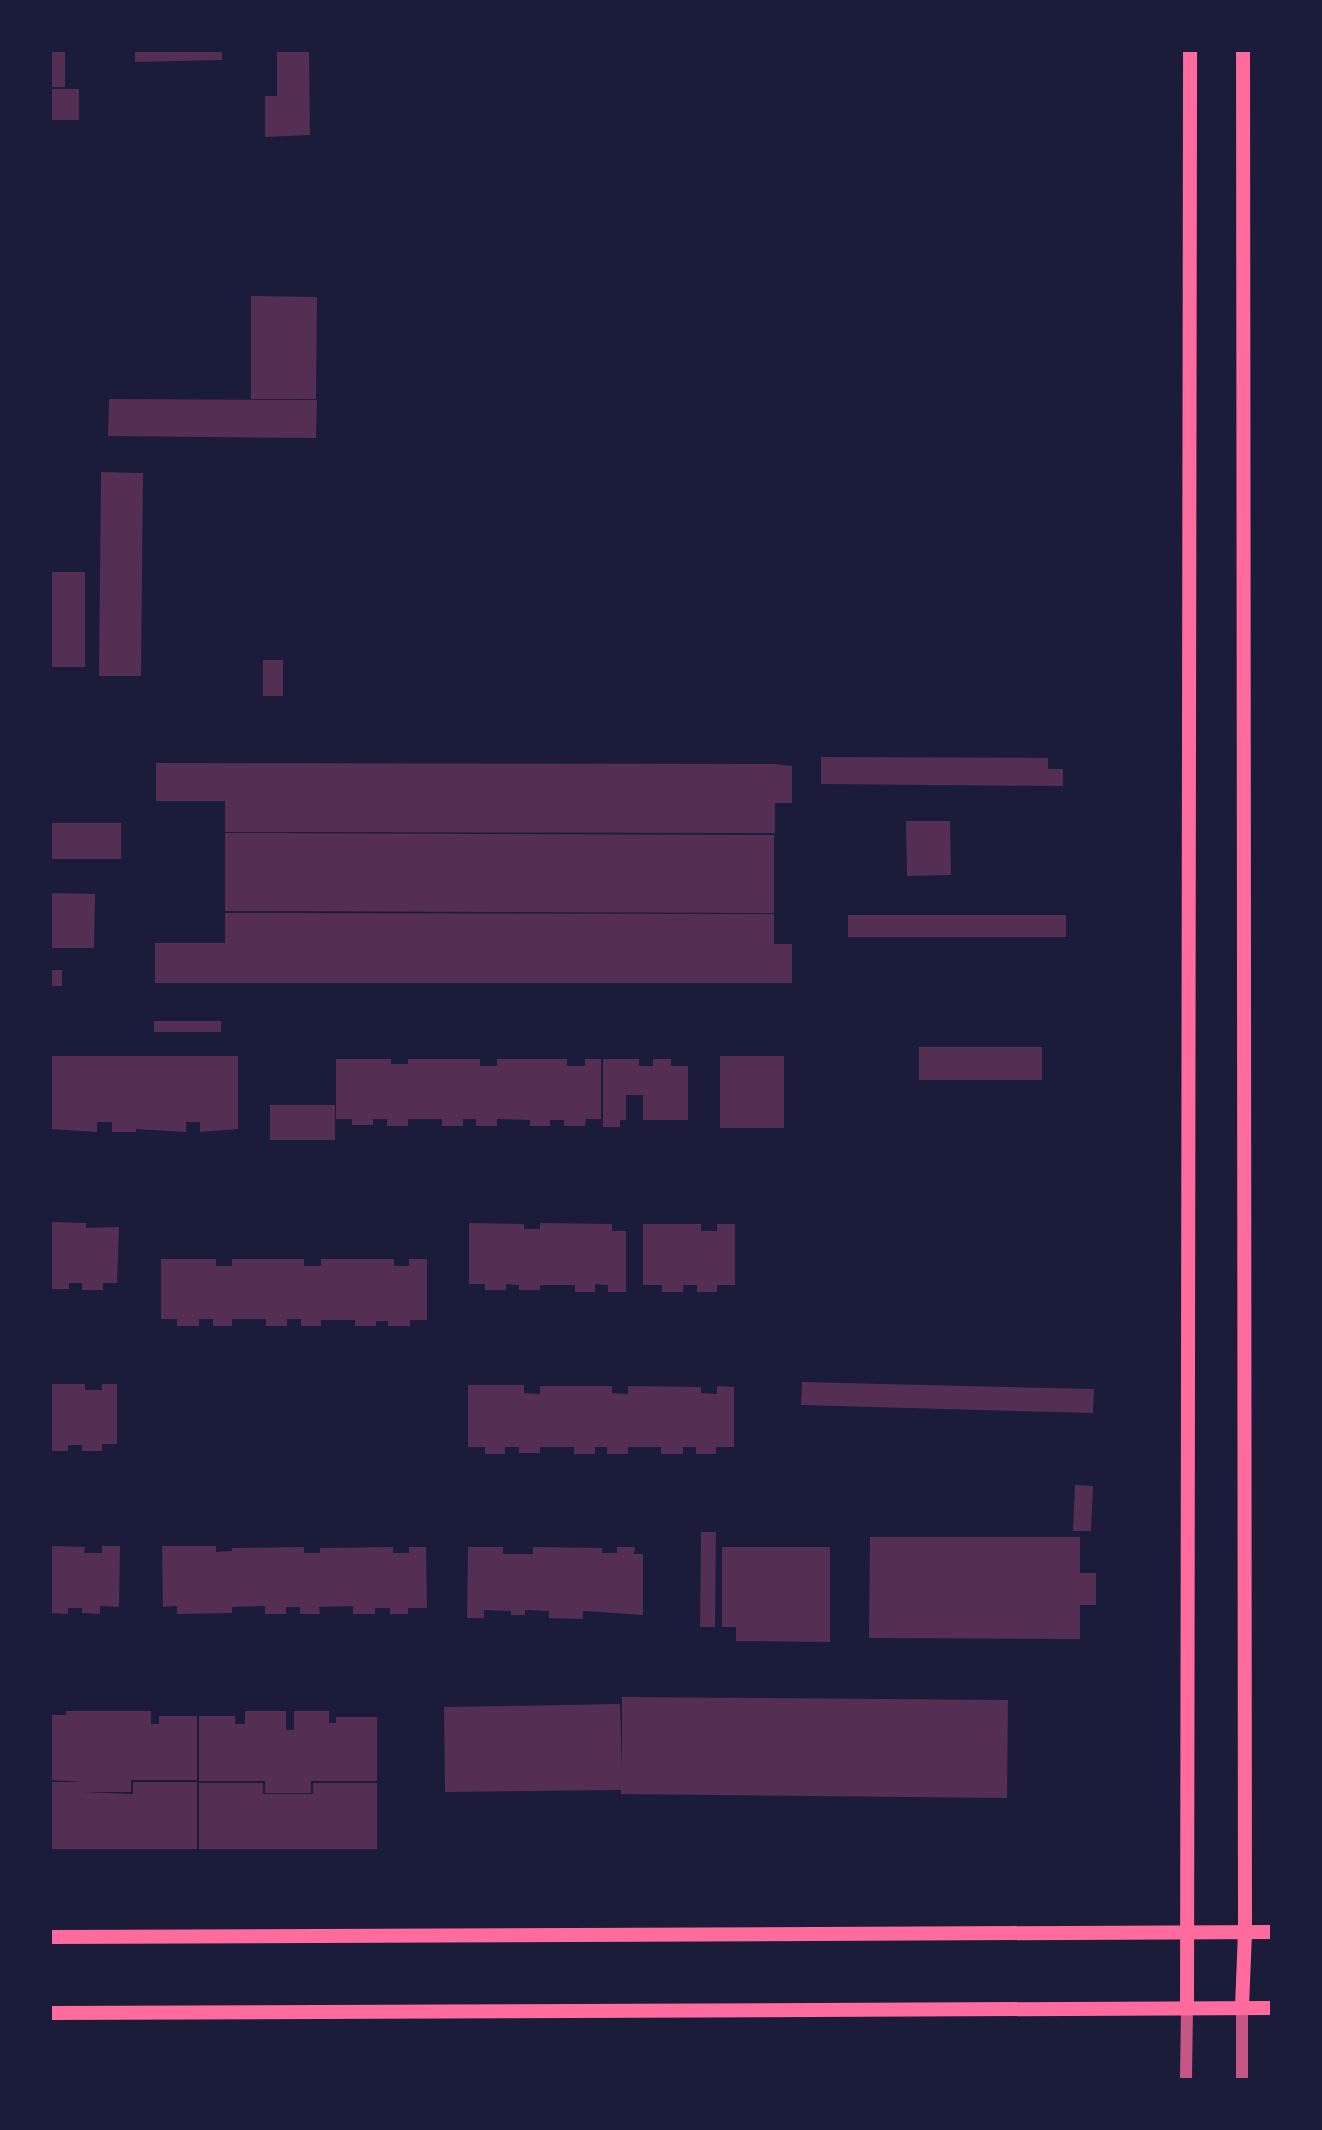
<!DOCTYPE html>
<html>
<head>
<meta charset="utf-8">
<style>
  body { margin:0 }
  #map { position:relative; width:1322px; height:2130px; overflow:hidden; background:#1b1b3a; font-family:Barlow,sans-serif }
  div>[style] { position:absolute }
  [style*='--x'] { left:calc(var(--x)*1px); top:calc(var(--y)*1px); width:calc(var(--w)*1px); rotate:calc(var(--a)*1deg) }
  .building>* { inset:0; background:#542f53 }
  .tertiary>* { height:12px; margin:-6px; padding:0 6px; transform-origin:6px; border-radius:6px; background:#c65784 }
  .secondary>* { height:14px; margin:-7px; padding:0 7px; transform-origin:7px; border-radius:7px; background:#ff6b9d }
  span { translate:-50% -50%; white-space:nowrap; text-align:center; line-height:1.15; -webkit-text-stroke:7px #1b1b3a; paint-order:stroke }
  .frame { position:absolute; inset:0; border:52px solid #1b1b3a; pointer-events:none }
</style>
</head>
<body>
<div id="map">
  <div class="building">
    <i style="clip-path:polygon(51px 51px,65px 51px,65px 87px,51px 87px)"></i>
    <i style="clip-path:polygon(135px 51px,222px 51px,222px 60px,135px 62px)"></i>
    <i style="clip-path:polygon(277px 51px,309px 51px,310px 135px,265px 137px,265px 96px,277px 96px)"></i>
    <i style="clip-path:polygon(51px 89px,79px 89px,79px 120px,51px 120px)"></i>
    <i style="clip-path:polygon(251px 296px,317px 297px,316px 399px,251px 399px)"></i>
    <i style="clip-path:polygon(109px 399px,317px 400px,316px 438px,108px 436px)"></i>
    <i style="clip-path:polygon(101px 472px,143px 473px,141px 676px,99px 676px)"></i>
    <i style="clip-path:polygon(51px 572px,85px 572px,85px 667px,51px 667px)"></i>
    <i style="clip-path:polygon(263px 660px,283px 660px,283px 696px,263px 696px)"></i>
    <i style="clip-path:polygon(821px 757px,1048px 758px,1048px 769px,1063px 769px,1063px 786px,821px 784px)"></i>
    <i style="clip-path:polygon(156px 763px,775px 764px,792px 766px,792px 803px,775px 803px,775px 833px,225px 832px,225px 801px,156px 801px)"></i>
    <i style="clip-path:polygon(906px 821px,950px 821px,951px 875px,907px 876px)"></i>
    <i style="clip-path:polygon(51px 823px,121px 823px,121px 859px,51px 859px)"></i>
    <i style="clip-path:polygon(225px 833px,774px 835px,774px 913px,225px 911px)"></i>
    <i style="clip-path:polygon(51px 893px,95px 894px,94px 948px,51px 948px)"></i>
    <i style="clip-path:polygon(225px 913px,774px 914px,774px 944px,792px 944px,792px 983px,155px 983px,155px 943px,225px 943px)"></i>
    <i style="clip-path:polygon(848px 915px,1066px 915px,1066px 937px,848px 937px)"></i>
    <i style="clip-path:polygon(51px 970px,62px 970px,62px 986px,51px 986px)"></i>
    <i style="clip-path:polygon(154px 1021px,221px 1021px,221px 1032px,154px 1032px)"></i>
    <i style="clip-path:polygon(919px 1047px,1042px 1047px,1042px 1080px,919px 1080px)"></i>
    <i style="clip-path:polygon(51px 1056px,238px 1056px,238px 1129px,200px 1132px,200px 1122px,186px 1122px,186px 1132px,136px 1129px,136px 1132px,112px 1132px,112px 1122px,97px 1122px,97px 1132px,51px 1129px)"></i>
    <i style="clip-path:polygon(720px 1056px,784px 1056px,784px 1128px,720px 1128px)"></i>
    <i style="clip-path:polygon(336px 1059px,391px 1059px,391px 1064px,408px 1064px,408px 1059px,480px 1059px,480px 1066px,497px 1066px,497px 1059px,567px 1059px,567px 1066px,585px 1066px,585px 1059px,601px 1059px,601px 1119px,586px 1119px,585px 1126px,564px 1126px,564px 1120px,550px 1120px,550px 1126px,530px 1126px,530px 1120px,497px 1119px,497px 1126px,476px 1126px,476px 1119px,463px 1119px,463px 1126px,442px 1126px,442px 1119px,408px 1119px,408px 1126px,387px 1126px,387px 1119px,373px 1119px,373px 1125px,352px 1125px,352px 1119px,336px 1119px)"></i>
    <i style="clip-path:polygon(603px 1059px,639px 1059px,639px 1066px,653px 1066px,653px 1059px,671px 1059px,671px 1066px,688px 1066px,688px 1120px,643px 1120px,643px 1095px,626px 1095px,626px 1120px,620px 1120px,620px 1127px,603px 1127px)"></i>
    <i style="clip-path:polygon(270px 1105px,335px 1105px,335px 1140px,270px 1140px)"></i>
    <i style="clip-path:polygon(51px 1222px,86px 1223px,86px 1228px,119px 1227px,117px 1283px,103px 1283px,103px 1290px,82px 1290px,82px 1283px,69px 1283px,69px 1289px,51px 1289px)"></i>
    <i style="clip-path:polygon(469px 1223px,524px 1224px,524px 1229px,540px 1229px,540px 1223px,612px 1224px,612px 1231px,626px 1231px,626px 1292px,608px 1292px,608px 1285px,595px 1284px,595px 1292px,575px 1292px,575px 1285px,540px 1285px,540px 1290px,519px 1290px,519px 1285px,506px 1284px,506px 1290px,485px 1290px,485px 1284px,469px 1284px)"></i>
    <i style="clip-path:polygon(643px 1224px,701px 1224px,701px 1231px,717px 1231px,717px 1224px,735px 1224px,735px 1285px,717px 1285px,717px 1292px,697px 1292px,697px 1285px,683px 1285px,683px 1292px,662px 1292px,662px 1285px,643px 1285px)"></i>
    <i style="clip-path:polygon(161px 1259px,216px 1259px,216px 1266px,232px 1266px,232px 1259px,304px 1259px,304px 1266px,321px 1266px,321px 1259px,394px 1259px,394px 1266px,409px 1266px,409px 1259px,427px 1259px,427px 1320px,410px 1320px,410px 1326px,388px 1326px,388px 1321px,376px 1321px,376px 1326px,355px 1326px,355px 1320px,321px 1320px,321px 1326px,301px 1326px,301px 1319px,287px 1319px,287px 1326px,266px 1326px,266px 1319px,232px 1319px,232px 1326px,213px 1326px,213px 1319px,199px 1319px,199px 1326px,177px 1326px,177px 1319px,161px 1319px)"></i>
    <i style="clip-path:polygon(802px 1382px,1094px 1389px,1093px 1413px,801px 1405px)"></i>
    <i style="clip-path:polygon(51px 1384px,85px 1384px,85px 1390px,102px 1390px,102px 1384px,117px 1384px,117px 1444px,102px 1444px,102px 1451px,82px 1451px,82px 1445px,68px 1445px,68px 1451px,51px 1451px)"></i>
    <i style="clip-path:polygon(468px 1385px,524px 1385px,524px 1393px,540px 1394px,540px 1386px,612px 1386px,612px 1393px,628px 1394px,628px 1386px,701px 1387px,701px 1393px,717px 1394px,717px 1386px,734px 1387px,734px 1447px,716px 1447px,716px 1454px,696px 1454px,696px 1447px,683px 1447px,683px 1454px,661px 1454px,661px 1447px,628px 1447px,628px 1454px,607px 1454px,607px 1447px,595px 1447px,595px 1454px,574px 1454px,574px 1447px,540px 1447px,540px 1453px,519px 1453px,519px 1447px,505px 1447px,505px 1454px,485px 1454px,485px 1447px,468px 1447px)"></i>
    <i style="clip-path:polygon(1075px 1485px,1093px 1486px,1091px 1531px,1073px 1531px)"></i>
    <i style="clip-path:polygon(701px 1532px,716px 1532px,715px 1627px,700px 1627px)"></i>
    <i style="clip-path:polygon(870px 1537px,1080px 1537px,1080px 1573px,1096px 1573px,1096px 1605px,1080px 1605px,1080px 1639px,869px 1638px)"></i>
    <i style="clip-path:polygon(51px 1546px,85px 1547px,84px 1553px,102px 1553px,102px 1546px,120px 1546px,119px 1607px,100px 1606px,100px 1614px,82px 1613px,82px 1608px,68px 1608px,68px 1614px,51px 1613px)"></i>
    <i style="clip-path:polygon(162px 1546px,216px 1546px,216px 1552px,232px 1551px,232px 1548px,304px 1547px,304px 1553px,320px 1553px,320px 1548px,393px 1547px,393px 1553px,409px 1553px,409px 1547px,426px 1547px,427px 1608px,408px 1608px,408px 1614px,390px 1614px,390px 1608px,375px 1608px,375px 1614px,353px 1614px,353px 1606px,319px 1607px,320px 1614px,300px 1614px,300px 1607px,286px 1607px,286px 1614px,265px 1614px,265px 1606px,232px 1607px,232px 1613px,177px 1614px,177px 1606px,163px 1607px)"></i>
    <i style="clip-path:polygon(468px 1547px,503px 1547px,503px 1554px,533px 1554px,533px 1547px,602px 1548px,602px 1553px,617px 1553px,617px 1547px,635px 1547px,634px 1554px,643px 1554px,643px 1615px,583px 1611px,583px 1619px,549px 1618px,549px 1611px,525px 1610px,525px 1615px,511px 1615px,511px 1611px,484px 1610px,484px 1618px,467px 1618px)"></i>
    <i style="clip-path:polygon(722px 1547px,830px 1547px,830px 1642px,736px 1641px,736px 1627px,722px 1627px)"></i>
    <i style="clip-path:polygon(622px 1697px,1008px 1700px,1007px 1798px,621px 1794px,621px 1790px,445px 1792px,444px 1707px,620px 1704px,622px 1772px)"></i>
    <i style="clip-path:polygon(66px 1711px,151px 1711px,151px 1724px,159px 1724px,159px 1716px,197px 1716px,197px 1780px,131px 1780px,131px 1792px,83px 1792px,133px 1794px,133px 1782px,197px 1782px,197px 1849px,51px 1849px,51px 1782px,84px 1782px,51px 1780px,51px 1715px,66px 1715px)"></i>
    <i style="clip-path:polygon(245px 1711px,286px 1711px,286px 1730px,294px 1730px,294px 1711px,329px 1711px,329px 1723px,336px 1723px,336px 1717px,377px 1717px,377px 1781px,311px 1781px,311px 1793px,265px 1793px,265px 1781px,199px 1781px,199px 1716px,235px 1716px,235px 1724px,245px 1724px)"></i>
    <i style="clip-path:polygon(199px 1783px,263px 1783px,263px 1794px,313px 1794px,313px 1783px,377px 1783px,377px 1849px,199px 1849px)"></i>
  </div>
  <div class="tertiary">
    <i style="--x:1186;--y:2079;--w:71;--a:-89.2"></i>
    <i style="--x:1242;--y:2079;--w:72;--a:-90"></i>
  </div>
  <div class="secondary">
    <i style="--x:51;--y:1937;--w:1220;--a:-0.23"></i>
    <i style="--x:1242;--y:2007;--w:75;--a:-87.7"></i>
    <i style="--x:1245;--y:1932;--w:1881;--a:-90.06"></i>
    <i style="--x:1187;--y:2008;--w:1957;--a:-89.91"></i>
    <i style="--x:51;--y:2013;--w:1220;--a:-0.23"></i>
  </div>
  <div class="frame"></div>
</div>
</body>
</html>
